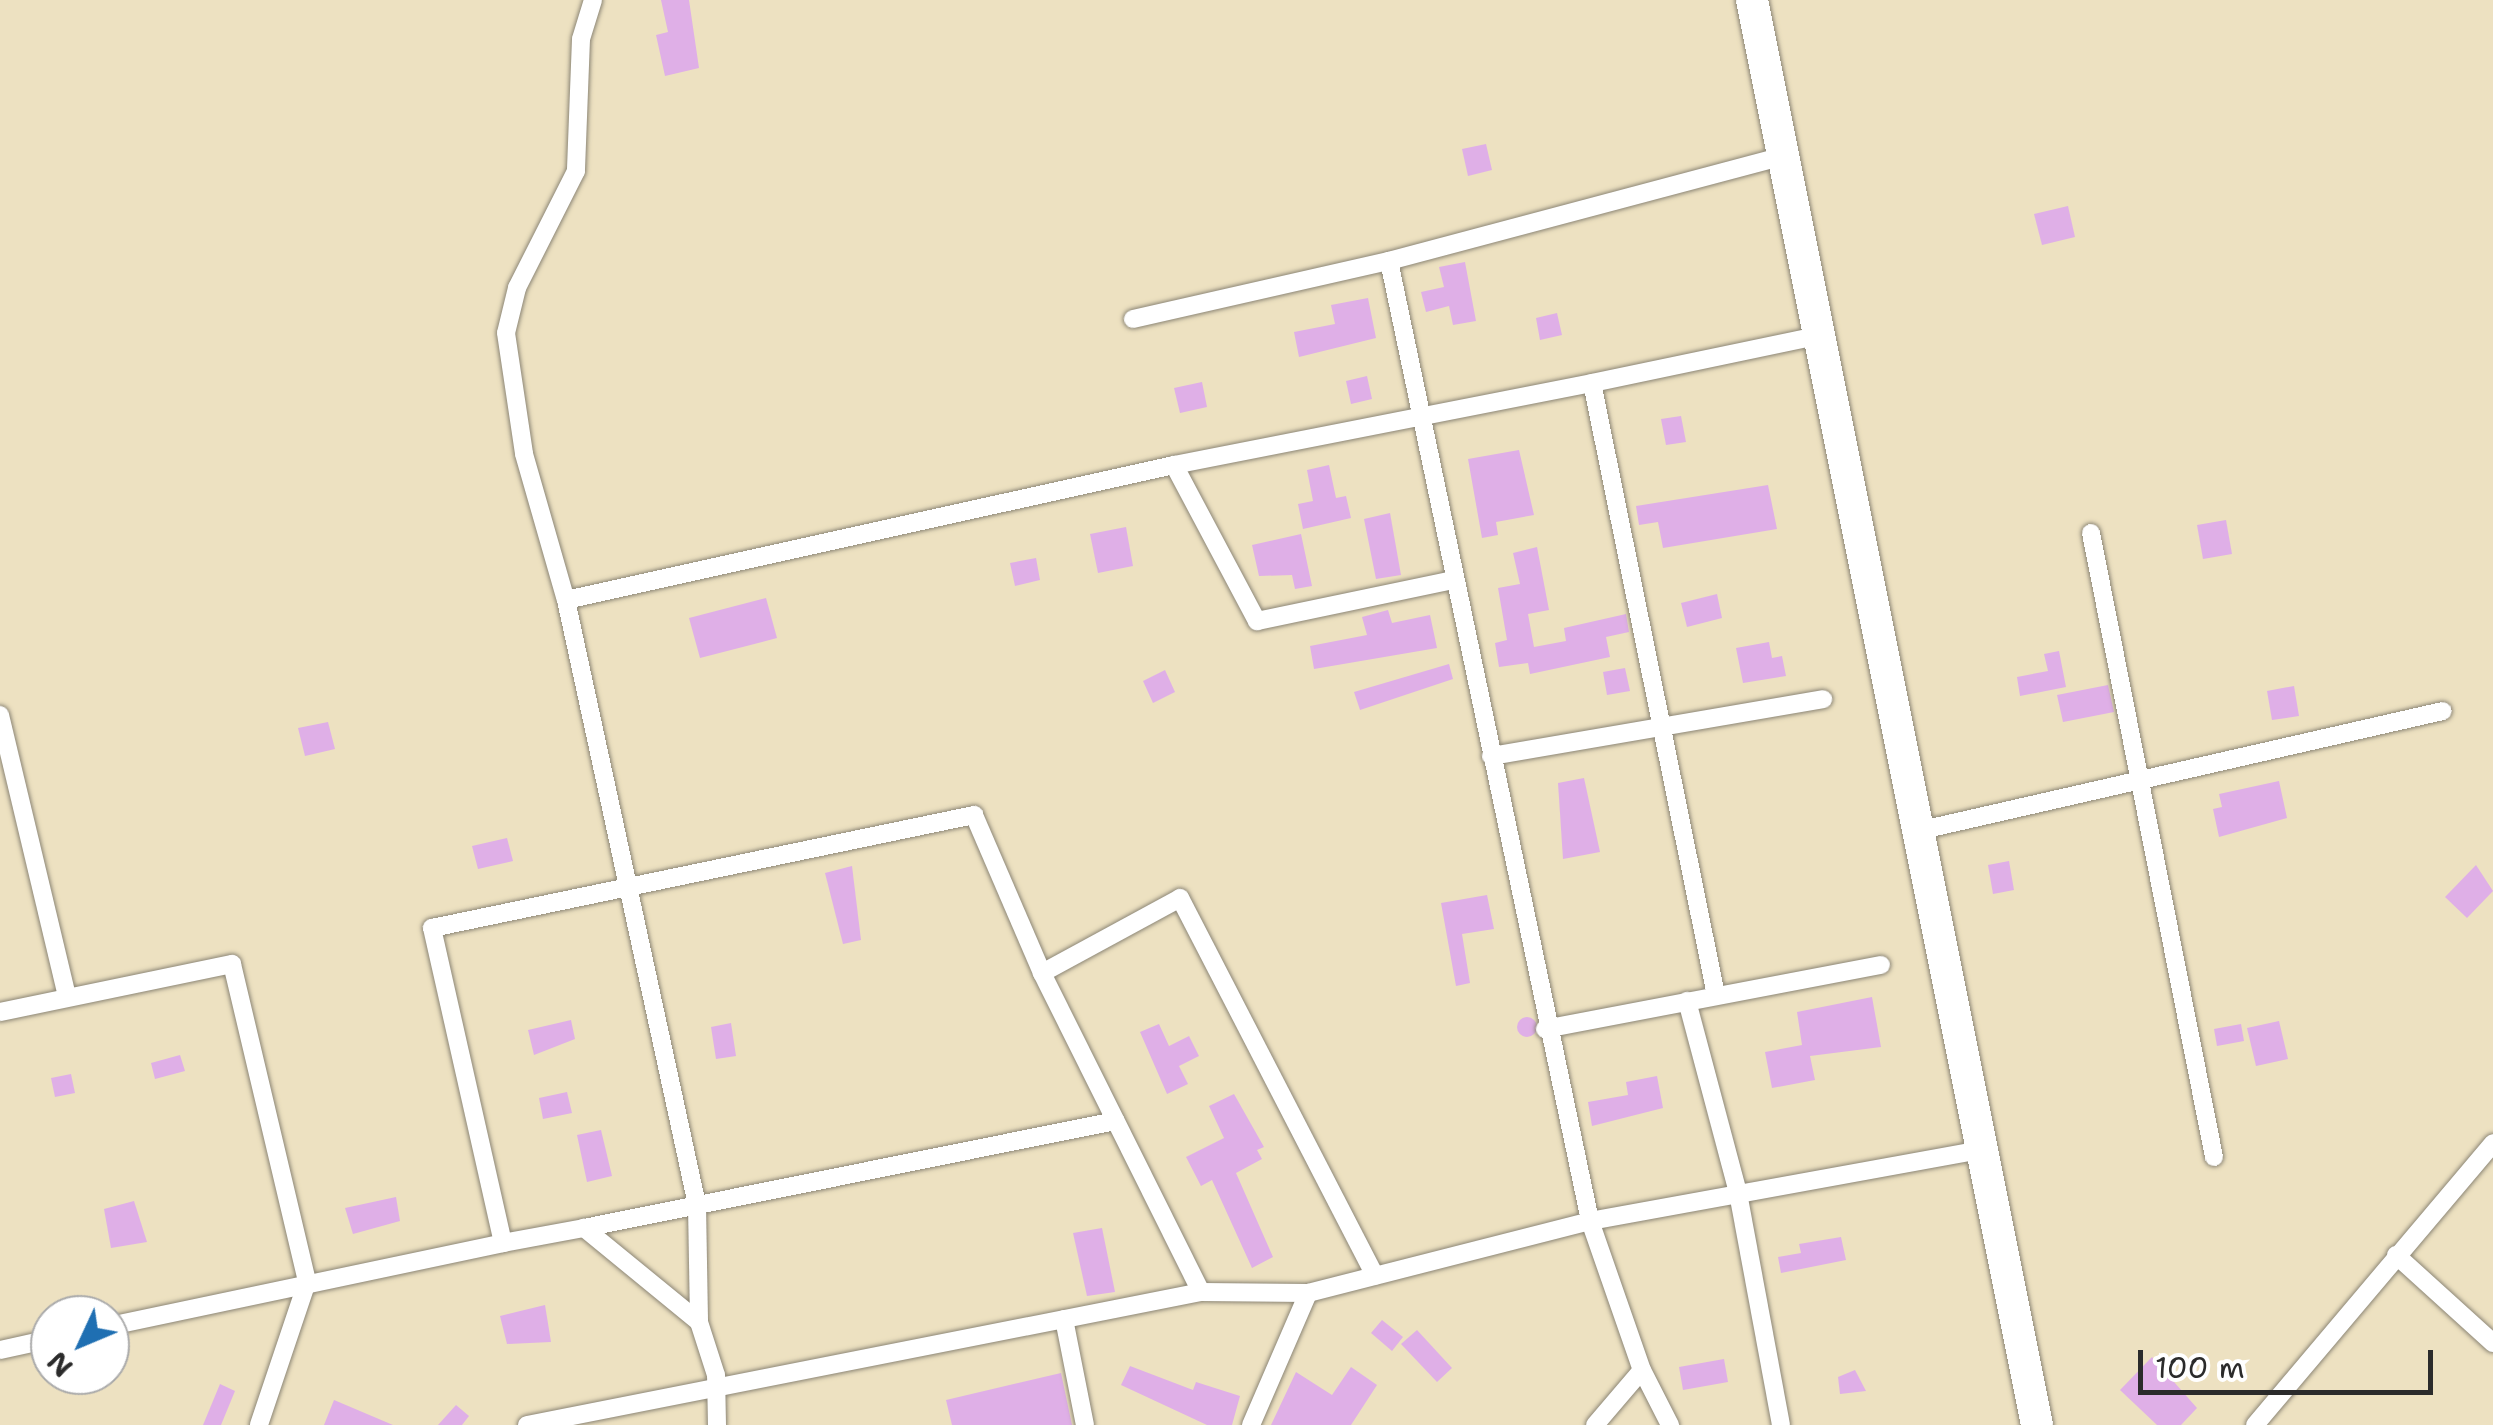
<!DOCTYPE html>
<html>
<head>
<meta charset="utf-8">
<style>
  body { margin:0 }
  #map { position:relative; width:2493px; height:1425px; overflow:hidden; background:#ede1c1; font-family:"Shantell Sans",sans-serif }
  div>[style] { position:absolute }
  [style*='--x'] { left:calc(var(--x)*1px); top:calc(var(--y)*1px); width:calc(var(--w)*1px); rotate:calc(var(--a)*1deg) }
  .building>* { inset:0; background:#dfafe7 }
  .round { border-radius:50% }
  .roads { filter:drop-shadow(0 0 2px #8c8676) drop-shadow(0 0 2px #8c8676) }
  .street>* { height:18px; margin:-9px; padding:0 9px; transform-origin:9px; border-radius:9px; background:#fff }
  .highway>* { height:32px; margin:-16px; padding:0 16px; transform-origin:16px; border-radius:16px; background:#fff }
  span { translate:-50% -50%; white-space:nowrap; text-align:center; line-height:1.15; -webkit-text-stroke:10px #fff; paint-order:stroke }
  .north { position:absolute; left:30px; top:1295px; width:100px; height:100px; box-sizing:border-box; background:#fff; border:2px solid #aaa; border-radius:50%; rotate:226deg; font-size:28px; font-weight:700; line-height:40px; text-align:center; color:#2b2b2b }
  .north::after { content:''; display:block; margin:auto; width:35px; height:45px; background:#1f6fb2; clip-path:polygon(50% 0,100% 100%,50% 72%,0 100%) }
  .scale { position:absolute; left:2138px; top:1350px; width:295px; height:45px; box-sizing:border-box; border:5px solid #2b2b2b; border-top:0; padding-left:12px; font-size:30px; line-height:35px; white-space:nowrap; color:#2b2b2b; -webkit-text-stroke:8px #fff; paint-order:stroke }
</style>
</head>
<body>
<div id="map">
  <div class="building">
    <i style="clip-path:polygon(661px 0,689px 0,699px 68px,665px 76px,656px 35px,668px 32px)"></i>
    <i style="clip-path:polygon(1486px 144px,1492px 170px,1468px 176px,1462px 149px)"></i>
    <i style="clip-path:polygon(2068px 206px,2075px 237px,2042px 245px,2034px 214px)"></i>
    <i style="clip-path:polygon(1465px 262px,1476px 321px,1453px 325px,1449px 306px,1426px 312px,1421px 292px,1444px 287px,1439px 267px)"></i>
    <i style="clip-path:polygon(1368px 298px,1376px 338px,1299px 357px,1294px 332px,1335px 324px,1331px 305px)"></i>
    <i style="clip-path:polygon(1557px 313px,1562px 335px,1540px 340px,1536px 318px)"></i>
    <i style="clip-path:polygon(1367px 376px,1372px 399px,1351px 404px,1346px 381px)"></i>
    <i style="clip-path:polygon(1202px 382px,1207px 407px,1180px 413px,1174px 388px)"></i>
    <i style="clip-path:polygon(1681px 416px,1686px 442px,1666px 445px,1661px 419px)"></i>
    <i style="clip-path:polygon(1519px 450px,1534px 515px,1496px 522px,1498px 535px,1482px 538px,1468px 459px)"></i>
    <i style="clip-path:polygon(1329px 465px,1336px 498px,1346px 496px,1351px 518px,1303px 529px,1298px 504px,1313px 501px,1307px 470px)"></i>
    <i style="clip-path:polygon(1768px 485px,1777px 529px,1663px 548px,1658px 522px,1639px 525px,1636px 506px)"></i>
    <i style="clip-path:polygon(1390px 513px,1401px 575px,1376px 579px,1364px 519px)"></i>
    <i style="clip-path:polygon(2226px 520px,2232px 554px,2203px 559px,2197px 525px)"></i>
    <i style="clip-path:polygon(1126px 527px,1133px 566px,1098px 573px,1090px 534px)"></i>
    <i style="clip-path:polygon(1301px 534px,1312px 586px,1295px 589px,1292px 575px,1259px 576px,1252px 545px)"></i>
    <i style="clip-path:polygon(1537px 547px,1549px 610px,1528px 614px,1534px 647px,1566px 641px,1564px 628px,1626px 614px,1629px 632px,1606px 637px,1610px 657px,1530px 674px,1528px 663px,1499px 667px,1495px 643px,1507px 640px,1498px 588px,1520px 584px,1513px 553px)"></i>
    <i style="clip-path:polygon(1036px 558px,1040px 580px,1015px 586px,1010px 563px)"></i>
    <i style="clip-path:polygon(1717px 594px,1722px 618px,1687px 627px,1681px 603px)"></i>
    <i style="clip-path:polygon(766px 598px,777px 638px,700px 658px,689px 618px)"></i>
    <i style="clip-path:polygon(1388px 610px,1392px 623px,1430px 615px,1437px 648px,1314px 669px,1310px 646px,1367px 635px,1362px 617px)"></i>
    <i style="clip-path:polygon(1769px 642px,1772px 658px,1782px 656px,1786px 676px,1743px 683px,1736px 648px)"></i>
    <i style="clip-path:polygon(2059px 651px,2066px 687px,2020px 696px,2017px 677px,2048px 671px,2044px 654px)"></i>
    <i style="clip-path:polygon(1449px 664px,1453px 679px,1360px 710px,1354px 692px)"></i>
    <i style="clip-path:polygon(1625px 668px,1630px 691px,1607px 695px,1603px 672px)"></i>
    <i style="clip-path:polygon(1165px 670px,1175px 692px,1153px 703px,1143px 681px)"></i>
    <i style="clip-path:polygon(2108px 685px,2114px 712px,2063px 722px,2057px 695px)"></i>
    <i style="clip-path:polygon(2294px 686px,2299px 716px,2272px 720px,2267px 691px)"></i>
    <i style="clip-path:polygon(328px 722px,335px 749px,305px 756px,298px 728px)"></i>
    <i style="clip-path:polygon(1584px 778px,1600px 852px,1563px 859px,1558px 783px)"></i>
    <i style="clip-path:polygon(2279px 781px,2287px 818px,2219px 837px,2213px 809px,2222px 807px,2219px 794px)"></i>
    <i style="clip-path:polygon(507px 838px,513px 861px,478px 869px,472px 846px)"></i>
    <i style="clip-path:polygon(2009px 861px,2014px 890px,1993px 894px,1988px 865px)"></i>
    <i style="clip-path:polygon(2476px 865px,2493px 891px,2467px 918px,2445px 897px)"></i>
    <i style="clip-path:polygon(852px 866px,861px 940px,843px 944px,825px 873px)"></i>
    <i style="clip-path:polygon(1487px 895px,1494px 929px,1462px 934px,1470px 983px,1456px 986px,1441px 903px)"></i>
    <i style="clip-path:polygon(1872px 997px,1881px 1047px,1810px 1056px,1815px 1080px,1772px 1088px,1765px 1052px,1802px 1045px,1797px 1012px)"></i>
    <i class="round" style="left:1517px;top:1017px;width:20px;height:20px"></i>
    <i style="clip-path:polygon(571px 1020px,575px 1039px,534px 1055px,528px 1030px)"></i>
    <i style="clip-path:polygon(2279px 1021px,2288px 1059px,2256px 1066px,2247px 1028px)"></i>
    <i style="clip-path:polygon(731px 1023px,736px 1056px,716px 1059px,711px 1027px)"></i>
    <i style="clip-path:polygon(1159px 1024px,1169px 1046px,1189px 1036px,1199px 1056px,1179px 1066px,1188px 1084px,1167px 1094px,1140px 1032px)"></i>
    <i style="clip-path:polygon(2241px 1024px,2244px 1041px,2217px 1046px,2214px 1029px)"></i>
    <i style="clip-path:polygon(180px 1055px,185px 1071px,155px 1079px,151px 1063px)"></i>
    <i style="clip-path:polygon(71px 1074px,75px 1093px,55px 1097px,51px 1078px)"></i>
    <i style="clip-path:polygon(1657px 1076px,1663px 1108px,1592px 1126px,1588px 1102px,1628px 1095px,1626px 1082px)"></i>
    <i style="clip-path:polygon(567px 1092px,572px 1113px,543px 1119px,539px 1098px)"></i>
    <i style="clip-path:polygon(1234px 1094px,1264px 1147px,1257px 1150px,1262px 1159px,1236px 1173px,1273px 1257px,1252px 1268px,1212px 1180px,1201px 1186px,1186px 1157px,1224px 1138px,1209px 1106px)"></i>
    <i style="clip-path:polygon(601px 1130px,612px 1176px,587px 1182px,577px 1135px)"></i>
    <i style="clip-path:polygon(396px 1197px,400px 1221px,353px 1234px,345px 1208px)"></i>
    <i style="clip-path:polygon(134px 1201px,147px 1242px,111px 1248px,104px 1209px)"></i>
    <i style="clip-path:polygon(1102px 1228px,1115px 1292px,1087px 1296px,1073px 1233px)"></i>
    <i style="clip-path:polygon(1841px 1237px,1846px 1260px,1781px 1273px,1778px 1257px,1801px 1253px,1799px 1244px)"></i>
    <i style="clip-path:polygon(545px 1305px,551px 1342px,507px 1344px,500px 1316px)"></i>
    <i style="clip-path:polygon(1382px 1320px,1403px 1337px,1392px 1351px,1371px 1333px)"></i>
    <i style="clip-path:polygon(1417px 1330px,1452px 1368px,1437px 1382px,1401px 1344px)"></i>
    <i style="clip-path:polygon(2152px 1357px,2197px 1408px,2181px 1425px,2157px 1425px,2120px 1390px)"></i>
    <i style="clip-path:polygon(1724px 1359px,1728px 1382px,1683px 1390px,1679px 1367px)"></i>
    <i style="clip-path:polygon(1130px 1366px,1193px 1390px,1196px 1382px,1240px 1396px,1232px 1425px,1207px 1425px,1121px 1385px)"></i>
    <i style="clip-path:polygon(1351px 1367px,1377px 1385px,1351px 1425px,1271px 1425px,1296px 1372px,1332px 1395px)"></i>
    <i style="clip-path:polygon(1855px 1370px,1866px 1391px,1840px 1394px,1838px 1377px)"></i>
    <i style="clip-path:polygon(1061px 1373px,1072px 1425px,952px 1425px,946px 1400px)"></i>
    <i style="clip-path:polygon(220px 1384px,235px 1391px,221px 1425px,203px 1425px)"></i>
    <i style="clip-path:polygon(334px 1400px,393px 1425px,324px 1425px)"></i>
    <i style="clip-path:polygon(456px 1405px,469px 1416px,462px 1425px,438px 1425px)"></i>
  </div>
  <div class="roads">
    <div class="street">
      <i style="--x:593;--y:0;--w:41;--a:107.1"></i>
      <i style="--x:581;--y:39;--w:132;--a:92.2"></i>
      <i style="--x:576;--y:171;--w:131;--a:116.8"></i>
      <i style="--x:517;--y:288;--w:46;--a:103.7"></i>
      <i style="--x:506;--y:333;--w:122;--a:81.5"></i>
      <i style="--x:524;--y:454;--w:152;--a:74"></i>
      <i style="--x:566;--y:600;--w:619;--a:77.78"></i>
      <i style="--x:697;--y:1205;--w:117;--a:89"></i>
      <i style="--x:1389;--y:261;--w:981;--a:78.17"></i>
      <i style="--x:1590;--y:1221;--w:158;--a:70.8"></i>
      <i style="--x:1642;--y:1370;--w:62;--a:63"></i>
      <i style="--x:1133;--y:319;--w:262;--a:-12.8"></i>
      <i style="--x:1389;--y:261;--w:409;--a:-14.9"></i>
      <i style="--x:1174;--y:465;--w:177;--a:62"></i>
      <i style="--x:1257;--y:621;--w:200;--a:-11.8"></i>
      <i style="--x:2091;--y:533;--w:636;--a:78.85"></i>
      <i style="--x:566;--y:600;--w:623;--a:-12.52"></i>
      <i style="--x:1174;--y:465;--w:426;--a:-11.1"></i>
      <i style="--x:0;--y:715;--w:289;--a:76.6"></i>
      <i style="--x:1491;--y:756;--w:337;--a:-9.7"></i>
      <i style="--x:1922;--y:830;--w:534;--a:-12.87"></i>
      <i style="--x:1042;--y:973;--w:157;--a:-28.5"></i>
      <i style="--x:1180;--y:898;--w:425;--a:62.7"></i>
      <i style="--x:1716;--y:995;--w:624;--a:-101.45"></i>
      <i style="--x:1592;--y:383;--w:234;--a:-11.8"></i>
      <i style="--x:1687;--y:1001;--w:199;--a:75.1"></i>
      <i style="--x:1738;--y:1193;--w:236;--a:79.5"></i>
      <i style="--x:0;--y:1012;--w:237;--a:-11.7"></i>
      <i style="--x:232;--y:964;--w:327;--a:76.7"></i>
      <i style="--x:307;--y:1282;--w:151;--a:108.6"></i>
      <i style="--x:1545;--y:1029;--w:342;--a:-10.8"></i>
      <i style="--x:584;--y:1228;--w:542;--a:-11.39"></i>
      <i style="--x:2396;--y:1255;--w:131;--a:42.2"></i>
      <i style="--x:1064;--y:1319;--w:108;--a:78.8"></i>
      <i style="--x:110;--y:1326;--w:402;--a:-11.9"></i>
      <i style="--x:0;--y:1350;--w:51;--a:-12.4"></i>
      <i style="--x:527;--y:1425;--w:687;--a:-11.16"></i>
      <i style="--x:1201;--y:1292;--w:107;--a:0.5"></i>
      <i style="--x:717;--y:1425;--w:50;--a:-91.1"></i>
      <i style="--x:716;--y:1375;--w:56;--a:-107.8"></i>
      <i style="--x:699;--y:1322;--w:149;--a:-140.7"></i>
      <i style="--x:584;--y:1228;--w:82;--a:169.5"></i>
      <i style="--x:503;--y:1243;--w:323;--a:-102.7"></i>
      <i style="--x:432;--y:928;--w:554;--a:-11.78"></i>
      <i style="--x:974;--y:815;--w:172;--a:66.7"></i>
      <i style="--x:1042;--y:973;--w:356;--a:63.5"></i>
      <i style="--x:1251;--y:1425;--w:144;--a:-66.6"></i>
      <i style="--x:1308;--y:1293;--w:291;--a:-14.3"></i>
      <i style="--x:1590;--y:1221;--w:402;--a:-10.3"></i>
      <i style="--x:1595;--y:1425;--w:72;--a:-49.5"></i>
      <i style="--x:2255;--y:1425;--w:369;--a:-49.8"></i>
    </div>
    <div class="highway">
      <i style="--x:1752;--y:0;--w:1453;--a:78.69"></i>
    </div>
  </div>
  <div class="north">N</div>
  <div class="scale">100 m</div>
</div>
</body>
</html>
